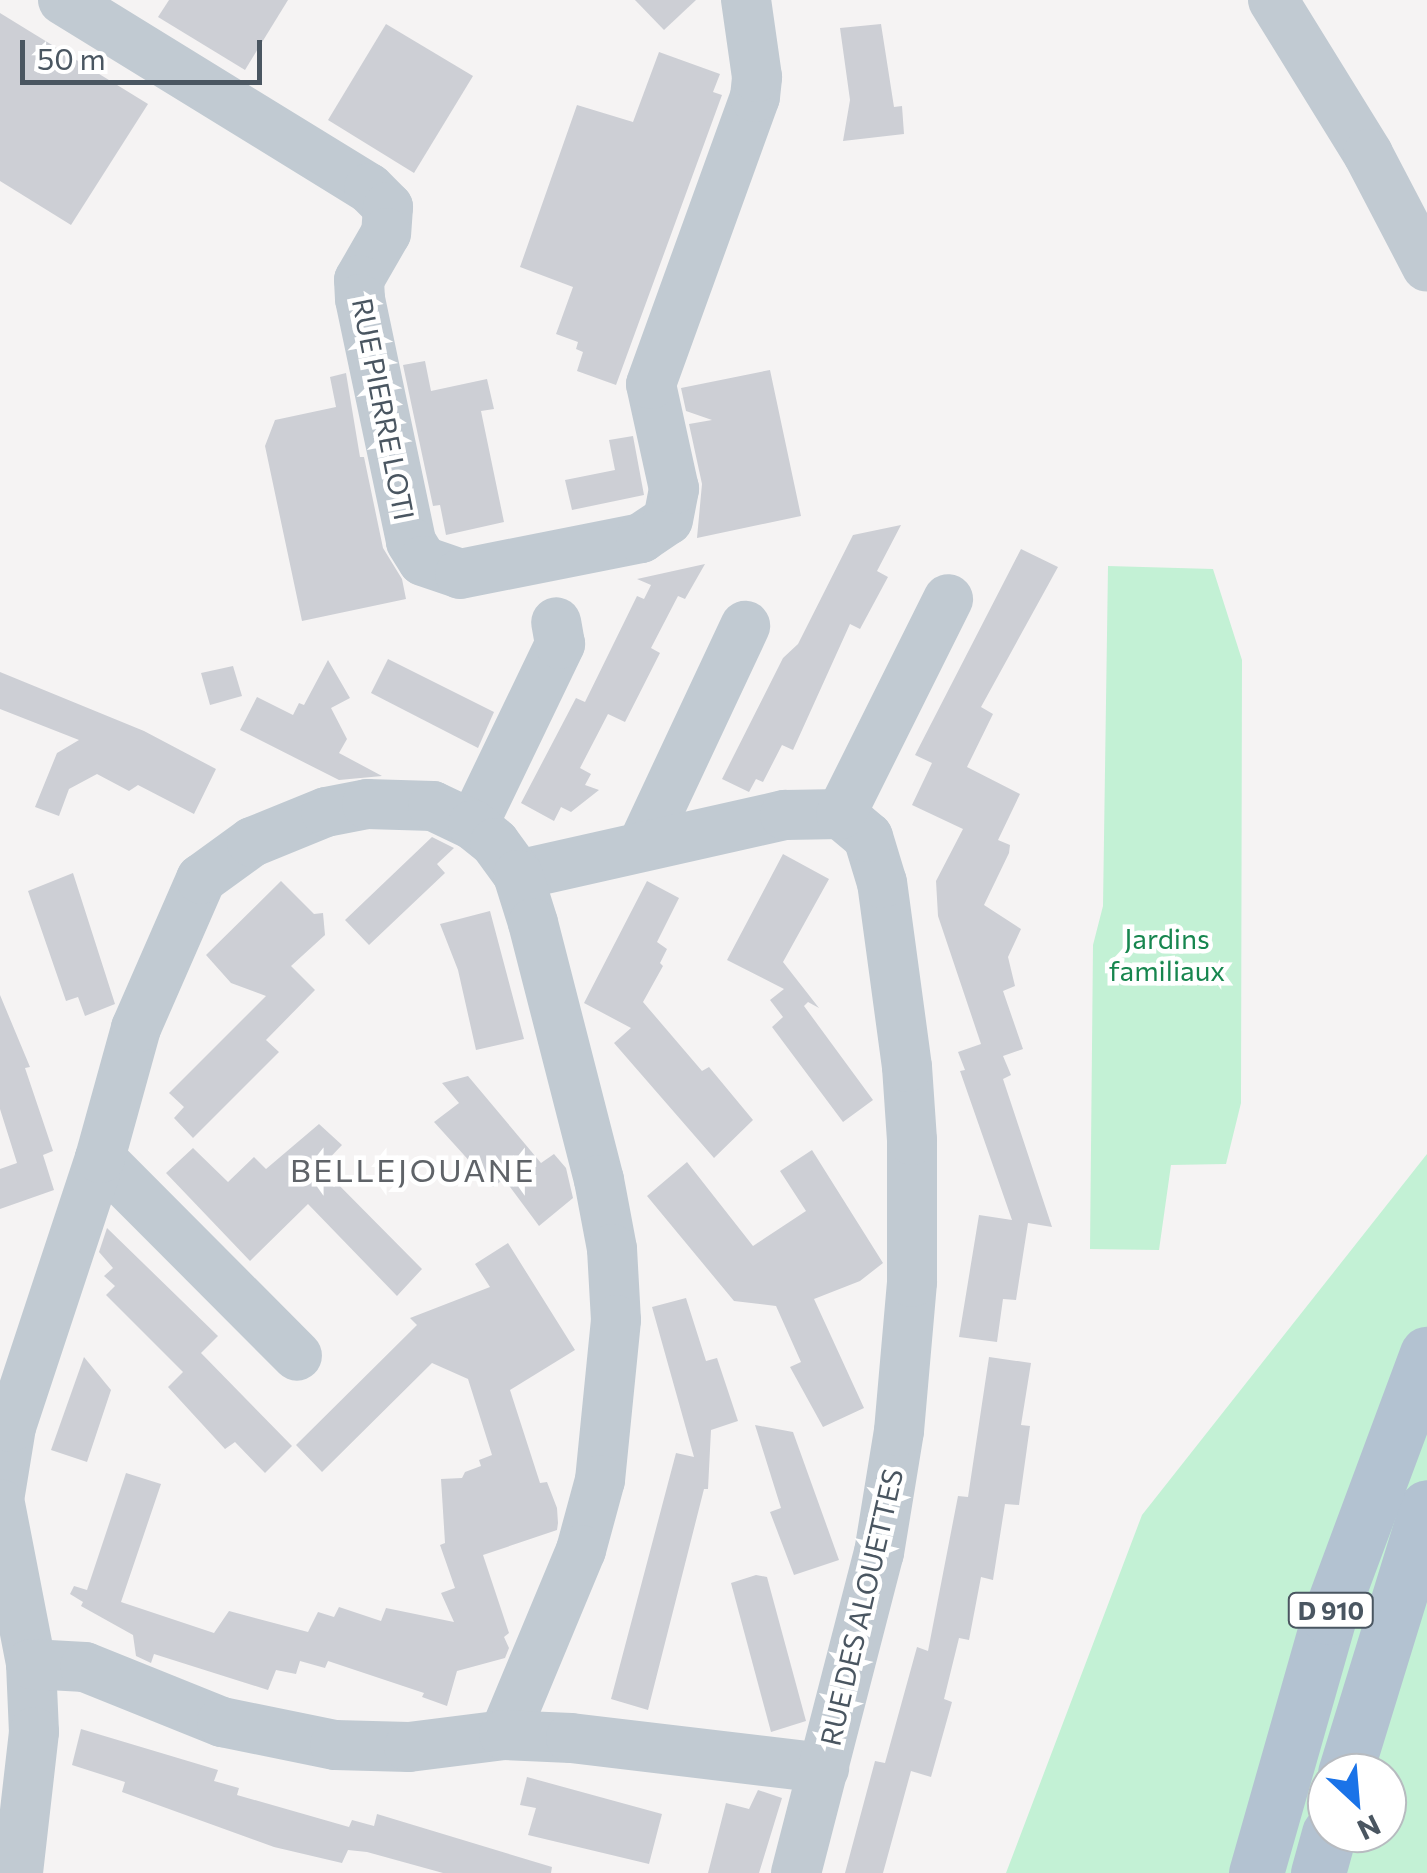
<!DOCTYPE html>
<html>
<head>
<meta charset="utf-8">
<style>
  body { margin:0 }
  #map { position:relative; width:1427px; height:1873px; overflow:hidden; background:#f5f3f3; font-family:Commissioner,sans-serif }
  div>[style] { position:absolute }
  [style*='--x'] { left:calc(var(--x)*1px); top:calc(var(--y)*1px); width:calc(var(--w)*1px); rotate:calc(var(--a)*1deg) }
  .green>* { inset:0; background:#c3f1d5 }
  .building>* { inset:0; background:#cdcfd5 }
  .minor>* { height:50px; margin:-25px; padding:0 25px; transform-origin:25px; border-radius:25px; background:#c1cad2 }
  .major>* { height:55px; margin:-27.5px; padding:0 27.5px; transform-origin:27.5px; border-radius:27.5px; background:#b3c2d1 }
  span { translate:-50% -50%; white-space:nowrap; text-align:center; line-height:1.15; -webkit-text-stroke:9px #fff; paint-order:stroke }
  .shield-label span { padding:2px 8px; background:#fff; border:2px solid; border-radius:8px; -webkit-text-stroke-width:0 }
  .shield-label { font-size:25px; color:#4a5661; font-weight:700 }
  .street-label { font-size:28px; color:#4a5661 }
  .park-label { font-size:28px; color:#17864f }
  .quarter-label { font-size:32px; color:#5f6368; letter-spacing:2.5px }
  .north { position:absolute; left:1307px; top:1753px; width:100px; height:100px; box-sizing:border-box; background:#fff; border:2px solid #b7bbc0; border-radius:50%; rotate:154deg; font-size:28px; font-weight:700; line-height:40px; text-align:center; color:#4a5661 }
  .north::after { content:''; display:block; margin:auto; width:35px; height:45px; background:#1a73e8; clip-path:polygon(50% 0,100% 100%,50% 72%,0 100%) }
  .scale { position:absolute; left:20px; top:40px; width:242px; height:45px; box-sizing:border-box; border:5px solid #4a5661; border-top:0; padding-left:12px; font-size:30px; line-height:35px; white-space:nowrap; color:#4a5661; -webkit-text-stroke:8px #fff; paint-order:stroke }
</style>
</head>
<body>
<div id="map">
  <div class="green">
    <i style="clip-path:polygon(1108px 566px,1213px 569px,1242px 660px,1241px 1103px,1226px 1164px,1171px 1165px,1159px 1250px,1090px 1249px,1093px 945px,1103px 906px)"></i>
    <i style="clip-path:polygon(evenodd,1427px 1154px,1427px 1873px,1006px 1873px,1142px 1515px,1427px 1154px,1327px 1773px,1387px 1773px,1387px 1833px,1327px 1833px,1327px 1773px)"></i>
  </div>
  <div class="building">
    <i style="clip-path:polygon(169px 0,288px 0,245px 70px,158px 17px)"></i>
    <i style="clip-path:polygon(635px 0,696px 0,664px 30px)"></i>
    <i style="clip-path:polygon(0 13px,148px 104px,71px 225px,0 181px)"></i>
    <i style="clip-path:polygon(386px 24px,473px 76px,414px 173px,328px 120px)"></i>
    <i style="clip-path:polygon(881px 24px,894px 107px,902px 106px,904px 134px,843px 141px,850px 100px,840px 28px)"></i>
    <i style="clip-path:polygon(659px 52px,720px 74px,713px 92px,722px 95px,616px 385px,577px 371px,583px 352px,576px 349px,578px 342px,556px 334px,573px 287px,520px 267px,577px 105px,633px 122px)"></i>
    <i style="clip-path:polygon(425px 361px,431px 391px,487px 379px,494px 409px,481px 411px,504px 522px,446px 535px,440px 505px,433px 506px,403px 365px)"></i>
    <i style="clip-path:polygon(770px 370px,801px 516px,697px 538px,702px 484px,689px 424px,712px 420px,686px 411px,681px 388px)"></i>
    <i style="clip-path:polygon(346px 373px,360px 457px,364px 457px,383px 548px,402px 579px,406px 599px,302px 621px,265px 446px,275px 420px,336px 407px,330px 377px)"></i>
    <i style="clip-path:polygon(633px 436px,644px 495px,572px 510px,565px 480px,615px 470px,609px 440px)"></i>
    <i style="clip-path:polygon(901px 525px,877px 571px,888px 577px,860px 629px,850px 624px,793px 750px,782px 745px,763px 782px,756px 779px,749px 792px,722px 779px,783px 658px,798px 644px,853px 535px)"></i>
    <i style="clip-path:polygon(1021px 549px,1058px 567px,981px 707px,993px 714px,967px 767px,1020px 794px,998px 840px,1010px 845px,1009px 853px,984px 905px,1021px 929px,1008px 957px,1015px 986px,1003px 991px,1023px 1049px,1003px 1056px,1011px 1075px,1003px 1079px,1052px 1227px,1028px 1223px,1016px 1300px,1003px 1299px,997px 1342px,959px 1337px,979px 1215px,1012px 1220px,960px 1071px,965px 1070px,958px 1052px,981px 1044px,938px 916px,936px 881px,963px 829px,912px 805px,932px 763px,915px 755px)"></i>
    <i style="clip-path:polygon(705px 564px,685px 599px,678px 596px,651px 648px,660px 653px,625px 722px,608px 714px,580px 768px,591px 774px,585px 785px,599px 790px,571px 812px,561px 807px,554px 821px,521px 803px,576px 698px,585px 702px,637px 596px,644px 599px,651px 585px,637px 579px)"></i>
    <i style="clip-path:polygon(388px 659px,494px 712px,478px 748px,371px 693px)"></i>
    <i style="clip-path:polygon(328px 660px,350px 698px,331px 708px,347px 739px,339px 753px,382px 776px,339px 780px,240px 730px,257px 697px,293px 715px,299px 703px,304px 705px)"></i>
    <i style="clip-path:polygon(233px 666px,242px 696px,210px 705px,201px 673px)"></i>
    <i style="clip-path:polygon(0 672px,144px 731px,216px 769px,194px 814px,138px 785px,129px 791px,97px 774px,69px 789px,59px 816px,35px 807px,57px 753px,79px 740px,0 709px)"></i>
    <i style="clip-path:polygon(432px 837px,454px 848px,437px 864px,445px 873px,369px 945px,345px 920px)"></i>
    <i style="clip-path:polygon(783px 854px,829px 879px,783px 962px,819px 1008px,808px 1002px,804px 1006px,873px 1100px,843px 1122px,772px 1027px,783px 1017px,770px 1000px,784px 989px,727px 960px)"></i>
    <i style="clip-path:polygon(73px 873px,115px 1004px,85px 1016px,78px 997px,66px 1001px,28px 891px)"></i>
    <i style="clip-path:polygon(281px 881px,314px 914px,323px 913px,325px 935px,291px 966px,315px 990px,266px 1040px,279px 1052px,193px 1138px,174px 1118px,184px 1107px,169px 1093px,266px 996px,231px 983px,206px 955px)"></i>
    <i style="clip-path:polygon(647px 881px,679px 898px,657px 942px,667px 949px,660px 963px,663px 966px,643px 1002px,702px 1071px,709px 1067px,753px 1120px,714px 1158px,614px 1043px,631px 1028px,584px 1003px)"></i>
    <i style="clip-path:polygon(490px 911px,524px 1039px,476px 1050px,458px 970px,440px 924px)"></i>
    <i style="clip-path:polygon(0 995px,30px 1067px,25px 1068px,53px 1151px,43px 1155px,54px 1190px,0 1209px,0 1169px,17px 1163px,0 1109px)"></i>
    <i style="clip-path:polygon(468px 1076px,541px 1163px,554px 1154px,566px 1168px,573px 1198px,539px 1226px,504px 1179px,493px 1187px,434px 1122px,459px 1103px,442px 1083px)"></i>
    <i style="clip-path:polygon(319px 1124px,342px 1145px,321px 1167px,422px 1269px,397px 1296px,308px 1204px,250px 1261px,166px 1173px,193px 1148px,228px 1182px,254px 1157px,266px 1169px)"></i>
    <i style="clip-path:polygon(812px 1150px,883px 1263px,860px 1281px,814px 1299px,864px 1408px,823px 1427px,790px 1367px,801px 1362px,776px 1306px,734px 1301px,647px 1196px,687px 1162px,753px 1246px,806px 1211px,780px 1171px)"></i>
    <i style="clip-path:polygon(107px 1228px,218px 1336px,201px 1353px,292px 1446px,265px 1473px,235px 1442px,225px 1449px,168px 1387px,183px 1372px,106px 1295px,115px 1286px,104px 1276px,113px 1268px,99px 1252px)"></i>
    <i style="clip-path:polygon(508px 1243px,575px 1350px,510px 1390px,540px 1483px,547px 1482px,557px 1508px,558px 1523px,557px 1530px,483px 1555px,509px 1633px,504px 1637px,509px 1648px,505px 1658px,457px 1671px,447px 1706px,422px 1697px,424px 1693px,328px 1661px,325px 1668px,300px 1661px,296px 1674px,276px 1670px,268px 1690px,154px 1654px,151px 1663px,136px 1656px,133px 1635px,81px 1606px,83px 1602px,70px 1594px,74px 1586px,87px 1590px,126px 1473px,161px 1484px,121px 1602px,214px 1633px,229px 1611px,308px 1632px,318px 1612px,334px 1617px,339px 1607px,381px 1621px,386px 1608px,454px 1622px,441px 1593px,455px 1588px,440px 1545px,445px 1543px,441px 1479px,462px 1478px,465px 1472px,481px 1466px,479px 1460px,492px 1455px,468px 1379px,432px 1363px,322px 1472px,296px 1445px,417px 1325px,410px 1318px,490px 1287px,475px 1264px)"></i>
    <i style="clip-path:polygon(686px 1298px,706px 1361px,717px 1358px,738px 1421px,711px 1430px,708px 1489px,704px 1489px,648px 1710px,611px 1699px,676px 1453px,694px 1457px,652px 1307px)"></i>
    <i style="clip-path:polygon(84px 1357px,111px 1390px,87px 1462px,51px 1450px)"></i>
    <i style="clip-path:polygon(989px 1357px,1031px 1363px,1021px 1425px,1030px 1426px,1019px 1505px,1005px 1504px,993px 1580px,981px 1577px,969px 1640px,959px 1638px,944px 1699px,952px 1702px,931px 1777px,911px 1771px,883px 1873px,845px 1873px,875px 1761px,885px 1763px,917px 1647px,928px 1651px,958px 1496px,968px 1497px)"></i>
    <i style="clip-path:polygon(755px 1425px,793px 1432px,839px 1560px,794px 1575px,770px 1512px,781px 1508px)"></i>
    <i style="clip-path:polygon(756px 1575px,767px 1577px,806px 1721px,771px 1732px,731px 1583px)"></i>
    <i style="clip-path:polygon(81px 1729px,218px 1770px,214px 1781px,239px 1788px,237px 1795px,349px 1827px,352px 1820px,374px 1826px,377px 1814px,552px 1867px,551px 1873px,443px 1873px,367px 1852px,348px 1850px,342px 1863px,274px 1847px,122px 1792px,125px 1782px,72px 1765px)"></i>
    <i style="clip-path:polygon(527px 1777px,662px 1814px,649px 1864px,528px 1835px,536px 1808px,520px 1805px)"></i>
    <i style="clip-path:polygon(758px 1790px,782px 1798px,759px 1873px,708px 1873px,726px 1803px,749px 1809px)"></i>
  </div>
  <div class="minor">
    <i style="--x:63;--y:0;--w:359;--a:31.6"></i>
    <i style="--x:369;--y:188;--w:27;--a:45"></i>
    <i style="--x:388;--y:207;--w:26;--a:94"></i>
    <i style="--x:386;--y:233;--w:54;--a:119.9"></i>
    <i style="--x:359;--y:280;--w:19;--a:87"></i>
    <i style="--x:360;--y:299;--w:248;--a:78.1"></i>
    <i style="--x:411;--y:542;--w:22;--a:58"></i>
    <i style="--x:423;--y:561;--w:39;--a:19"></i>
    <i style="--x:460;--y:574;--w:185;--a:-11.2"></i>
    <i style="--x:641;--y:538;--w:32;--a:-34"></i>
    <i style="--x:668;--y:520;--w:32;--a:-79"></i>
    <i style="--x:674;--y:489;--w:107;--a:-102.4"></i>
    <i style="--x:651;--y:384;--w:305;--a:-70.1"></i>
    <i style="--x:755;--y:97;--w:20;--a:-84"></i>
    <i style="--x:757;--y:77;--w:78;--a:-98.1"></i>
    <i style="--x:1273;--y:0;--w:181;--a:58.3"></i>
    <i style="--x:1368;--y:154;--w:127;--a:62.4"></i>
    <i style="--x:473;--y:825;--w:201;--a:-64.3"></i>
    <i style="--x:560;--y:644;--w:22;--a:-100"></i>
    <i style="--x:643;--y:844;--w:241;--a:-64.9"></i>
    <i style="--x:518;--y:875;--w:274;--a:-12.7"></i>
    <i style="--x:785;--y:815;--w:56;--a:-1"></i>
    <i style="--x:100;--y:1158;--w:279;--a:45.1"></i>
    <i style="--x:0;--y:1494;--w:68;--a:-80.7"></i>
    <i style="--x:11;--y:1427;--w:283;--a:-71.7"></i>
    <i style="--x:100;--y:1158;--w:135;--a:-74.5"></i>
    <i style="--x:136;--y:1028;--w:163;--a:-66.4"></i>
    <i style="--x:201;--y:879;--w:63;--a:-36"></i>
    <i style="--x:252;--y:842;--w:80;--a:-22.1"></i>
    <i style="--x:326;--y:812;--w:42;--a:-11"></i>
    <i style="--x:367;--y:804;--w:66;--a:1.7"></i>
    <i style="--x:433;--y:806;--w:44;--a:25.4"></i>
    <i style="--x:473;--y:825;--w:28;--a:39"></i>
    <i style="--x:495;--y:843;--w:39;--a:54"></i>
    <i style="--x:518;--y:875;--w:50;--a:72.6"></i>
    <i style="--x:533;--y:923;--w:265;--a:75.6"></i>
    <i style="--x:599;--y:1180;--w:70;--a:79.3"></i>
    <i style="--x:612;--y:1249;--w:71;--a:86.8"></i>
    <i style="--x:616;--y:1320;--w:161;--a:95.7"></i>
    <i style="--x:600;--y:1480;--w:73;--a:105.2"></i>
    <i style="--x:581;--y:1550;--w:200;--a:112.6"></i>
    <i style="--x:0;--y:1504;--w:163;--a:79"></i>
    <i style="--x:31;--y:1664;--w:68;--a:87.5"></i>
    <i style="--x:34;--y:1732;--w:142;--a:96.5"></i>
    <i style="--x:31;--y:1664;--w:54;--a:3.2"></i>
    <i style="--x:85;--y:1667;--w:148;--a:21.9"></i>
    <i style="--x:222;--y:1722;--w:115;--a:11.5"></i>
    <i style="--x:335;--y:1745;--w:74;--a:1.5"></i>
    <i style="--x:409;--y:1747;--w:96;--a:-7.2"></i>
    <i style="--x:504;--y:1735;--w:67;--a:2.6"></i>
    <i style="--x:571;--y:1738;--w:255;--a:6.8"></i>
    <i style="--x:796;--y:1873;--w:331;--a:-75.5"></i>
    <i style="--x:879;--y:1553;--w:124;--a:-80.7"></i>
    <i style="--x:899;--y:1431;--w:150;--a:-85"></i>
    <i style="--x:912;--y:1282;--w:142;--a:-90"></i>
    <i style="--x:912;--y:1140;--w:73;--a:-93.9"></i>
    <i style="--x:907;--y:1067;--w:186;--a:-97.7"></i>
    <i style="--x:882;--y:883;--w:48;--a:-106.9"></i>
    <i style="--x:868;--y:837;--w:35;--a:-140"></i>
    <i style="--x:841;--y:814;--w:240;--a:-63.5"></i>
  </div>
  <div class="major">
    <i style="--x:1345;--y:1773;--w:278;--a:-72.9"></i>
    <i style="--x:1256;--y:1873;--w:266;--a:-74.1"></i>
    <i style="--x:1329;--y:1617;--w:281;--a:-69.6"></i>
    <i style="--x:1318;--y:1873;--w:41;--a:-74.6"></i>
  </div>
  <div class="shield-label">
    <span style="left:1331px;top:1610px">D 910</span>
  </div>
  <div class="street-label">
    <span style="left:384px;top:409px;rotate:79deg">RUE PIERRE LOTI</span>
    <span style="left:861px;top:1607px;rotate:-77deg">RUE DES ALOUETTES</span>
  </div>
  <div class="park-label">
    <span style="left:1167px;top:954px">Jardins<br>familiaux</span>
  </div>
  <div class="quarter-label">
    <span style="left:413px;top:1169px">BELLEJOUANE</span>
  </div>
  <div class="north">N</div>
  <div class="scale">50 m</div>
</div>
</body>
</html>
